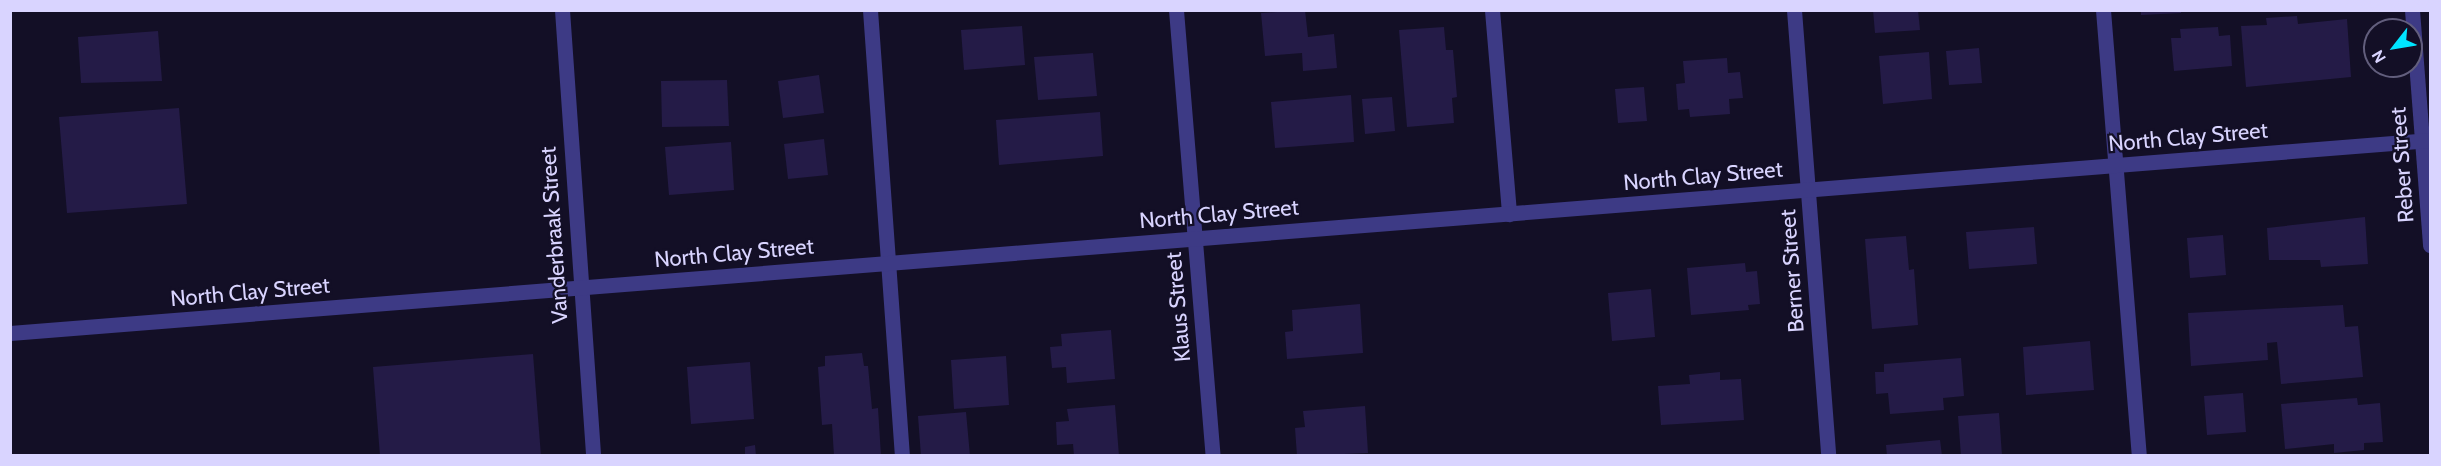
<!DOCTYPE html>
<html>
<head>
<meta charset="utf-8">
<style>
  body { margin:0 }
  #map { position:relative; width:2441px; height:466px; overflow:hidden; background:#130f26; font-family:Cabin,sans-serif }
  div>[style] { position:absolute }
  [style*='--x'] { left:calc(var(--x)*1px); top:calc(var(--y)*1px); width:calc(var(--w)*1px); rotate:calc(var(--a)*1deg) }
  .building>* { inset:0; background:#241b47 }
  .minor>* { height:15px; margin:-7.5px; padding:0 7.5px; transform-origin:7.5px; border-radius:7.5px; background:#3d3a85 }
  span { translate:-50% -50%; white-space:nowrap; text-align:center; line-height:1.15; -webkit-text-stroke:4.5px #130f26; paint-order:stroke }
  .street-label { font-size:22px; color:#d9d4ff }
  .frame { position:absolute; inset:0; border:12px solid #d9d4ff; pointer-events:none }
  .north { position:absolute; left:2363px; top:18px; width:60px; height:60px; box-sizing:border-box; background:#130f26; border:2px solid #625e7d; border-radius:50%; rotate:239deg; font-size:16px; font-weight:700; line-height:24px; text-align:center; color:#d9d4ff }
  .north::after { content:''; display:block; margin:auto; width:21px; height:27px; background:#00e5ff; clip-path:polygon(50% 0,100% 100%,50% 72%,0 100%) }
</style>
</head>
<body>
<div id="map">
  <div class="building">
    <i style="clip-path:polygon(1305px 10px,1308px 37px,1334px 34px,1337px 68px,1303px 71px,1302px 53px,1265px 56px,1261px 13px)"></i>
    <i style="clip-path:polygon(1873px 10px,1918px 10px,1920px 30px,1875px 33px)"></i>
    <i style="clip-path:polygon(2141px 10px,2181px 10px,2181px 13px,2141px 15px)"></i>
    <i style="clip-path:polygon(2297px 16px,2298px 24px,2347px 19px,2351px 77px,2246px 87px,2241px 26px,2267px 25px,2266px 18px)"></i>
    <i style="clip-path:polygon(1022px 26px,1025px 65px,964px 70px,961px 30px)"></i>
    <i style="clip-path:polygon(1444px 27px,1446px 50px,1453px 50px,1457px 97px,1452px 98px,1454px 123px,1407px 127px,1399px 30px)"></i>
    <i style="clip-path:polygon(2218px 27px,2219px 36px,2230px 35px,2232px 66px,2174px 71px,2171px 38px,2181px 38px,2180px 29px)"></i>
    <i style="clip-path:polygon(158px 31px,162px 81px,81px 83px,78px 37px)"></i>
    <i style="clip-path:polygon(1979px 48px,1982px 83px,1949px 85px,1946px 51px)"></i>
    <i style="clip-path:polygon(1929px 52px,1932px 99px,1883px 104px,1879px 56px)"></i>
    <i style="clip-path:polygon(1093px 53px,1097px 96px,1038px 100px,1034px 57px)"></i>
    <i style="clip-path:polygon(1727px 58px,1728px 73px,1740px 72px,1743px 98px,1729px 99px,1730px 114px,1690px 117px,1689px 109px,1678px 110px,1676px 84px,1685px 83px,1683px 61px)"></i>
    <i style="clip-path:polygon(819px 75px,824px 113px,783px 118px,778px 81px)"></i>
    <i style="clip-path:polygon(727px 80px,729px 126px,662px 127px,661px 81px)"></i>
    <i style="clip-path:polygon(1644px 87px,1647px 121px,1618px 123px,1615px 89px)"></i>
    <i style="clip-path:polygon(1351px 95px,1354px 142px,1275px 148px,1271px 102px)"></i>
    <i style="clip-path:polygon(1392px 97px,1395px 131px,1365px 134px,1362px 99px)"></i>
    <i style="clip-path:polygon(179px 108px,187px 204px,67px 213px,59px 117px)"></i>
    <i style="clip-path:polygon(1100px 112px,1103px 156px,999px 165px,996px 120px)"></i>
    <i style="clip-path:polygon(824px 139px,828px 175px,788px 179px,784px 144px)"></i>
    <i style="clip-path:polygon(731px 142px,734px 190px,669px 195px,665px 147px)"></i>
    <i style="clip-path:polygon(2365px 217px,2368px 264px,2321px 267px,2320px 260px,2269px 260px,2267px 228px)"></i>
    <i style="clip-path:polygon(2034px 227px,2037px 264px,1969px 269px,1966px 232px)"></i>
    <i style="clip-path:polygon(2223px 235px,2226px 275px,2190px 278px,2187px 238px)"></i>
    <i style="clip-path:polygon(1906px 236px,1909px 270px,1914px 269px,1918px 325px,1872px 329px,1865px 239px)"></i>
    <i style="clip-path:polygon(1745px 263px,1746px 272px,1757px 271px,1760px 304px,1748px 305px,1749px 310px,1691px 315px,1687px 268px)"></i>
    <i style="clip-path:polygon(1651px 289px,1655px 337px,1612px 341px,1608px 293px)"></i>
    <i style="clip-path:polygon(1360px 304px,1363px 353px,1287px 359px,1285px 332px,1293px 331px,1292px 310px)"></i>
    <i style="clip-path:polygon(2343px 305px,2345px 327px,2358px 326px,2363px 377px,2281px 384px,2277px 342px,2267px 343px,2268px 360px,2191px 366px,2188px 313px)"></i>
    <i style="clip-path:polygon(1111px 330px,1115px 379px,1067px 383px,1066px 367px,1052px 368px,1050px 347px,1062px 346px,1061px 334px)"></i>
    <i style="clip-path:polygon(2090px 341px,2094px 390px,2026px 395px,2023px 347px)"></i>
    <i style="clip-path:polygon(862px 353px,864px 366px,868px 366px,872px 409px,878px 408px,881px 456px,834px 456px,832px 424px,822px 425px,818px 367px,825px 366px,825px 356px)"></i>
    <i style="clip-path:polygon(533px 354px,541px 456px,380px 456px,373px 367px)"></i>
    <i style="clip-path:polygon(1006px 356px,1009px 405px,954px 409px,951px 360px)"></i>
    <i style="clip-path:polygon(1961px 358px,1964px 396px,1943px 398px,1944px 410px,1890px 414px,1888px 393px,1876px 394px,1875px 372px,1884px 372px,1884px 364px)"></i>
    <i style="clip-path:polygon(750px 362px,754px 419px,691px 424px,687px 367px)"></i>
    <i style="clip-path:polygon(1720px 372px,1720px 380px,1741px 379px,1744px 420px,1661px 425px,1658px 386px,1690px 384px,1689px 375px)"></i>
    <i style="clip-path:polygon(2243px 393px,2246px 432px,2207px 435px,2204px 396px)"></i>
    <i style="clip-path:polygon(2357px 398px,2358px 405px,2380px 403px,2383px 442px,2364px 443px,2364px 450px,2334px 453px,2334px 444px,2285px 449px,2281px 404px)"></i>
    <i style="clip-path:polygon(1115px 405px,1119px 456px,1074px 456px,1073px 444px,1057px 445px,1056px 422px,1069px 421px,1067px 409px)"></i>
    <i style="clip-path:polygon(1365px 406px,1368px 453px,1297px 456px,1295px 428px,1305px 427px,1303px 411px)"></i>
    <i style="clip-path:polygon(966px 412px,970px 456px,921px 456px,918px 416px)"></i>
    <i style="clip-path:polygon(1999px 413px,2002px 456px,1961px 456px,1958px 416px)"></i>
    <i style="clip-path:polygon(1940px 440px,1942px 456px,1887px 456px,1886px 445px)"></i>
    <i style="clip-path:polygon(755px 445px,756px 456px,745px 456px,745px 447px)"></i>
  </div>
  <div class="minor">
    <i style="--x:562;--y:10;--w:447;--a:86"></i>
    <i style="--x:870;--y:10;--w:447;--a:85.9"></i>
    <i style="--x:1176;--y:10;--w:448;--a:85.3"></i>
    <i style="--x:1492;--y:10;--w:205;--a:85.2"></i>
    <i style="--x:1794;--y:10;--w:447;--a:85.6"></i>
    <i style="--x:2103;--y:10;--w:447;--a:85.4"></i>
    <i style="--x:2412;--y:10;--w:236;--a:85.6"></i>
    <i style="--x:10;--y:333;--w:2428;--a:-4.56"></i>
  </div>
  <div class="street-label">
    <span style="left:2188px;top:137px;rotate:-5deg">North Clay Street</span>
    <span style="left:2402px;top:165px;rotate:-94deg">Reber Street</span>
    <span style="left:1703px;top:176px;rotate:-5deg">North Clay Street</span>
    <span style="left:1219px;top:214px;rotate:-5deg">North Clay Street</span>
    <span style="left:554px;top:235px;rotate:-94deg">Vanderbraak Street</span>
    <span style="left:734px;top:253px;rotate:-5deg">North Clay Street</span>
    <span style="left:1792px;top:271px;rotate:-94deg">Berner Street</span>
    <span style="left:250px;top:292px;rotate:-5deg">North Clay Street</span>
    <span style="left:1178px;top:307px;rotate:-95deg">Klaus Street</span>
  </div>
  <div class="frame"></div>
  <div class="north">N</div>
</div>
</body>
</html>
